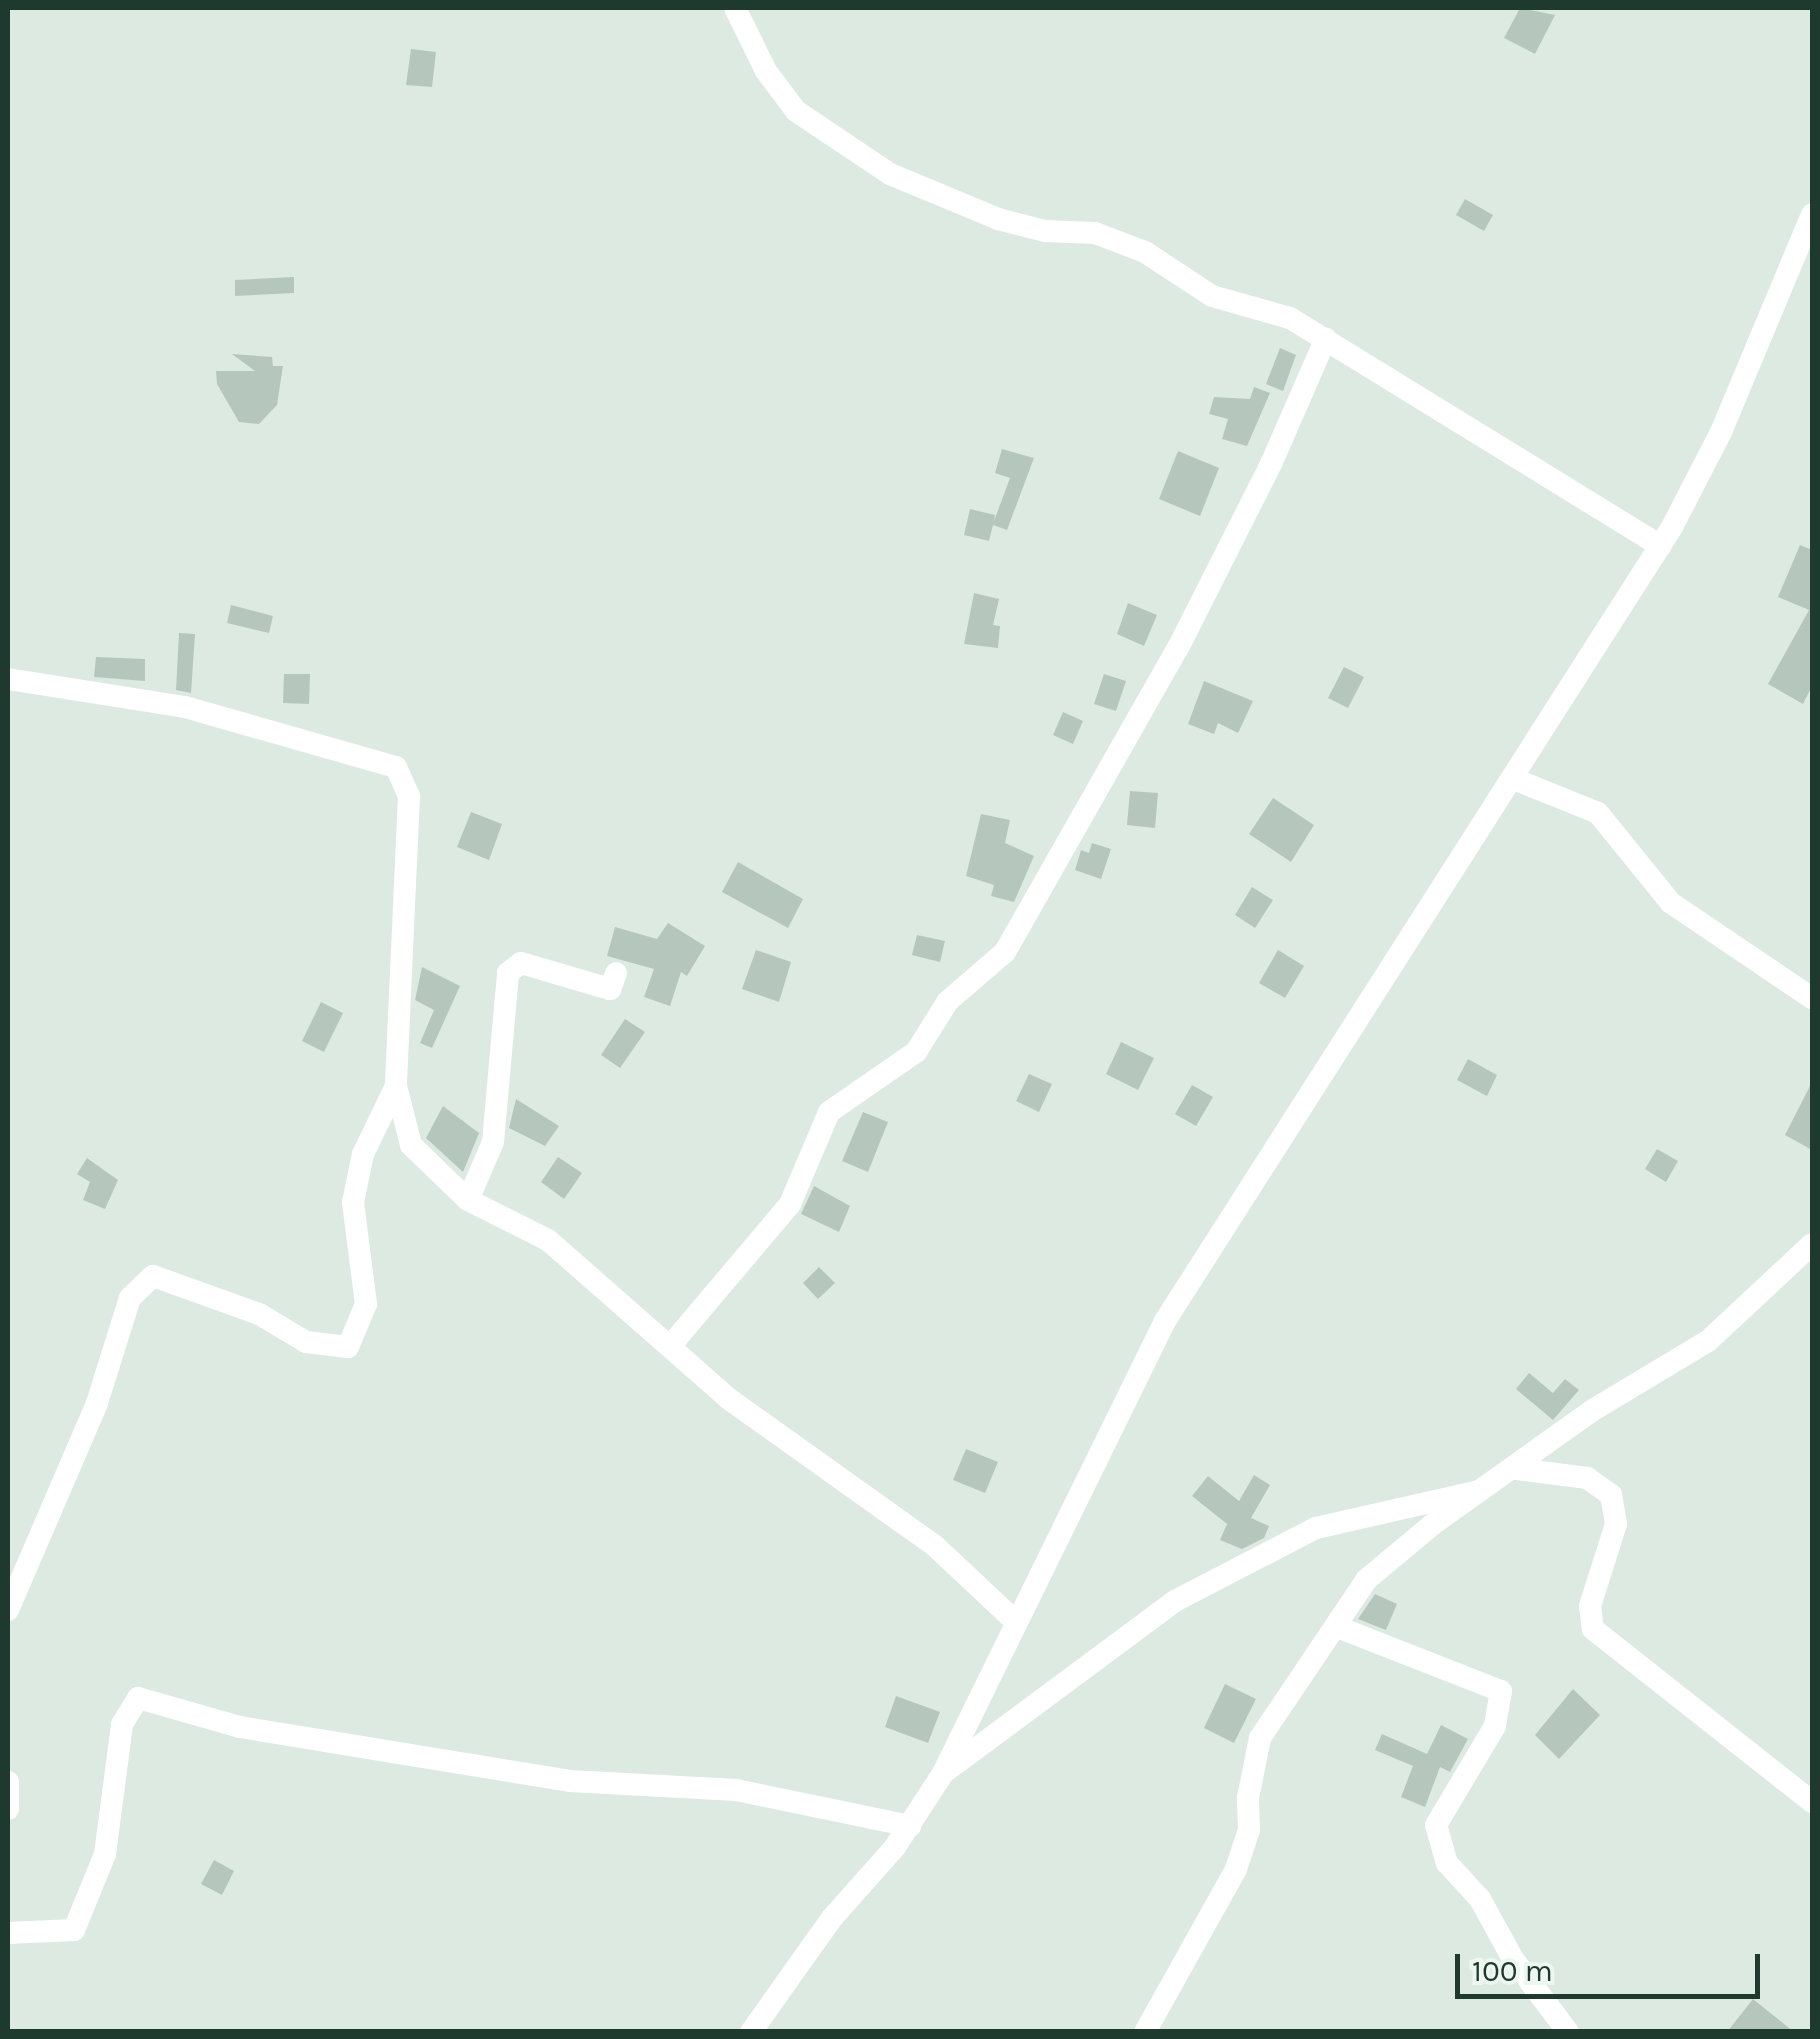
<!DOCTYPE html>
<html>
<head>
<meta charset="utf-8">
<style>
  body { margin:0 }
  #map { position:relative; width:1820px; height:2039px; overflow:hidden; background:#ddeae2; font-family:Karla,sans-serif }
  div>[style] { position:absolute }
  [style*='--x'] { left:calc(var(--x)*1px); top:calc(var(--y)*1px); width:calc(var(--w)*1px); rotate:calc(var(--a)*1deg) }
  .building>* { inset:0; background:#b5c7bd }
  .minor>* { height:22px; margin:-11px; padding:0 11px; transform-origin:11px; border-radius:11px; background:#fff }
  span { translate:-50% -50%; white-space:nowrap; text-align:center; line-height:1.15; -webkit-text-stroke:8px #edf6f0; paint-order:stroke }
  .frame { position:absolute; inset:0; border:10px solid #1e3a2e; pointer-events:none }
  .scale { position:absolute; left:1455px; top:1954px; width:305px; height:45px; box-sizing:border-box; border:5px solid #1e3a2e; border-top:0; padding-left:12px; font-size:30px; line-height:35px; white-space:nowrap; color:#1e3a2e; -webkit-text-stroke:8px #edf6f0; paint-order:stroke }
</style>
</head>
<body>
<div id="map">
  <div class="building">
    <i style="clip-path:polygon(1520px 8px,1555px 15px,1535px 54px,1504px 38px)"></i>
    <i style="clip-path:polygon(411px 49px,436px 52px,432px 87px,406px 85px)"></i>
    <i style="clip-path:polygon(1465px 199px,1493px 215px,1484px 231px,1456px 215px)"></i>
    <i style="clip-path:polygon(294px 277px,294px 293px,235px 296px,235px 280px)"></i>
    <i style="clip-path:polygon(1280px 348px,1296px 355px,1283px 391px,1266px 384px)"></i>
    <i style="clip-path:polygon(232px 354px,272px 357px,273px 366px,283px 366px,277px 405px,259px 424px,239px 422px,217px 384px,216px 371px,255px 371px)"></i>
    <i style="clip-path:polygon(1254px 387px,1270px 393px,1247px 446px,1222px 439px,1228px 419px,1209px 414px,1214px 397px,1250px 399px)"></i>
    <i style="clip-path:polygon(1002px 449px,1034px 458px,1007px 530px,993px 525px,989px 541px,964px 535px,970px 509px,995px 515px,994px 521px,1010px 478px,995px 473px)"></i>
    <i style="clip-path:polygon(1178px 451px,1219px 468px,1200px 516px,1159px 499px)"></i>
    <i style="clip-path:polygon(1800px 545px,1812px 550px,1812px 686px,1803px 704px,1768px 684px,1809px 610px,1778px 597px)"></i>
    <i style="clip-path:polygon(974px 593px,999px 599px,993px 625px,1000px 626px,998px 648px,964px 644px)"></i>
    <i style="clip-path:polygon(1128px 603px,1157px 615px,1144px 646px,1117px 634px)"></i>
    <i style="clip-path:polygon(231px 605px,273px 616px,269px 633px,227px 623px)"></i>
    <i style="clip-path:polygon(179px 633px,195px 634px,191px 693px,176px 690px)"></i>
    <i style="clip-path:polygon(96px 657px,145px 659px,145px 681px,94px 677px)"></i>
    <i style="clip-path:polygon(1344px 667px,1364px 677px,1348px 708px,1328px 698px)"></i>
    <i style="clip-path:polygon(284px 674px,310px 674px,309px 704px,283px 703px)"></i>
    <i style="clip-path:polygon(1104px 674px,1126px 681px,1116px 711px,1094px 704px)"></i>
    <i style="clip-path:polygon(1204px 681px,1253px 701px,1238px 733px,1218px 723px,1214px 734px,1188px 724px)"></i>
    <i style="clip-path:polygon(1063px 712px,1083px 721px,1073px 744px,1053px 735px)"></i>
    <i style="clip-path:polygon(1130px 791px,1158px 793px,1155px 828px,1127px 825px)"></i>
    <i style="clip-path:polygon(1273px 798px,1314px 825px,1291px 862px,1249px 834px)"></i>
    <i style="clip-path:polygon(471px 812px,502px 824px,489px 860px,457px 847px)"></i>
    <i style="clip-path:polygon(981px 814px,1010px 820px,1005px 843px,1034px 856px,1014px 902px,991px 896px,994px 885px,966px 876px)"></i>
    <i style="clip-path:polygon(1092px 843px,1111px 849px,1101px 879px,1075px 870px,1081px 850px,1089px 853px)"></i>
    <i style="clip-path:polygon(738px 862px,803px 899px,788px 928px,722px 892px)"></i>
    <i style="clip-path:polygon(1252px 887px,1273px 900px,1255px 928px,1235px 915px)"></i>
    <i style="clip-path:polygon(668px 923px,705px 946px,687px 976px,681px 972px,670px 1006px,644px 997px,654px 969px,607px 956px,615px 927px,657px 939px)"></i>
    <i style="clip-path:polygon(917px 935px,945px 941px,940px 962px,912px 955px)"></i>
    <i style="clip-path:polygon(756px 950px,791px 962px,779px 1002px,742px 989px)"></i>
    <i style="clip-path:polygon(1278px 950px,1304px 966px,1285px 998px,1259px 983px)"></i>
    <i style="clip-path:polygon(422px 967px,460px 986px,432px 1048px,420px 1043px,434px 1010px,415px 1000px)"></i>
    <i style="clip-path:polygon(321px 1002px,343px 1013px,324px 1052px,302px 1041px)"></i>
    <i style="clip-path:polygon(625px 1019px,645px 1032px,620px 1068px,601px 1055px)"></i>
    <i style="clip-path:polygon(1121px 1042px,1154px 1058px,1138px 1090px,1106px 1074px)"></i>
    <i style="clip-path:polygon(1468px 1059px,1497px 1075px,1487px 1096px,1457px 1080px)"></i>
    <i style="clip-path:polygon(1029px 1074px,1052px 1084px,1039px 1112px,1016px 1101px)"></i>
    <i style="clip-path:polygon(1812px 1082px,1812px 1150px,1785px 1135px)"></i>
    <i style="clip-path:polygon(1192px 1085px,1213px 1097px,1196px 1126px,1175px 1114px)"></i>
    <i style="clip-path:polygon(516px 1099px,559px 1126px,545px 1146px,509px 1128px)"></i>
    <i style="clip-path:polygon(443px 1106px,479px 1133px,463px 1172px,426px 1138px)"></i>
    <i style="clip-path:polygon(863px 1112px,888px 1122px,868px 1172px,842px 1161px)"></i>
    <i style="clip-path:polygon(1657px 1149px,1678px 1161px,1666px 1182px,1645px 1169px)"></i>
    <i style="clip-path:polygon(558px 1157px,582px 1173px,564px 1199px,541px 1182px)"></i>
    <i style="clip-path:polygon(87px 1158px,118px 1180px,105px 1209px,83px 1200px,90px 1182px,77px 1174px)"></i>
    <i style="clip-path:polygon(814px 1186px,850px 1206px,839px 1232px,801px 1214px)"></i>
    <i style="clip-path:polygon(819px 1267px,835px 1283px,818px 1299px,803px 1283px)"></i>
    <i style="clip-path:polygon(1529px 1373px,1553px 1393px,1565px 1379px,1579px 1390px,1553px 1420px,1516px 1389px)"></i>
    <i style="clip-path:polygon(966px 1449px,998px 1462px,985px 1493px,953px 1480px)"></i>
    <i style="clip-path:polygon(1254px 1475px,1270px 1485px,1251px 1518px,1269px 1526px,1264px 1538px,1242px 1549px,1220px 1540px,1227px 1524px,1192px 1496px,1208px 1476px,1239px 1501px)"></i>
    <i style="clip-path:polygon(1375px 1594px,1397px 1604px,1386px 1630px,1358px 1619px)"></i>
    <i style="clip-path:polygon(1225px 1684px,1256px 1699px,1234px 1743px,1204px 1728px)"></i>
    <i style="clip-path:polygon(1573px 1689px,1600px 1715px,1559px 1759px,1535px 1735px)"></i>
    <i style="clip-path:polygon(896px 1696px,940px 1712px,928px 1743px,885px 1727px)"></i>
    <i style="clip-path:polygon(1441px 1725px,1468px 1739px,1450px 1772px,1440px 1767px,1425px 1807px,1401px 1797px,1413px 1766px,1375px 1750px,1382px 1734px,1427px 1754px)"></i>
    <i style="clip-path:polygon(214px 1860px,234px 1871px,222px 1895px,201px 1884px)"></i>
    <i style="clip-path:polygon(1753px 1999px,1794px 2032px,1727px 2032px)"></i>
  </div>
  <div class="minor">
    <i style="--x:735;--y:8;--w:70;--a:63.8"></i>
    <i style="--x:766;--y:71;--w:50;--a:53.1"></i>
    <i style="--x:796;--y:111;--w:113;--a:33.8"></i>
    <i style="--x:890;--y:174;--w:117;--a:22.6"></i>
    <i style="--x:998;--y:219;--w:49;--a:14.3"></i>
    <i style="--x:1045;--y:231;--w:50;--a:2.3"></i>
    <i style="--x:1095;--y:233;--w:53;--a:20.8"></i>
    <i style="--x:1145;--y:252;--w:80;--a:33.3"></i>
    <i style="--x:1212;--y:296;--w:81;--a:15.8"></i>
    <i style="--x:1290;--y:318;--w:435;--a:31.6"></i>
    <i style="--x:8;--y:679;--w:179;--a:9"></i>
    <i style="--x:185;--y:707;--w:219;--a:15.9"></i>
    <i style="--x:396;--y:767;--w:32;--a:66"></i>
    <i style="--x:409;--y:796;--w:290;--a:92.6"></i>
    <i style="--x:396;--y:1086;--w:61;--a:75.7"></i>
    <i style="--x:411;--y:1145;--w:79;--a:44"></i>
    <i style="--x:468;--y:1200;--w:89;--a:26.6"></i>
    <i style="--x:548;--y:1240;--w:241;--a:41.3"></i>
    <i style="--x:729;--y:1399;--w:253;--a:35.5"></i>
    <i style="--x:935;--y:1546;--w:110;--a:43.2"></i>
    <i style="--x:1514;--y:779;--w:91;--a:22"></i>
    <i style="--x:1598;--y:813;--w:116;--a:51"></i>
    <i style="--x:1671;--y:903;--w:170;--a:34"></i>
    <i style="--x:468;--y:1200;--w:63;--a:-66.7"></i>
    <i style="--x:493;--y:1142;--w:170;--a:-84.9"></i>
    <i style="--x:508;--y:973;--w:16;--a:-38"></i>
    <i style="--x:521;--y:963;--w:93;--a:16.3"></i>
    <i style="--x:610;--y:989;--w:17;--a:-69"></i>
    <i style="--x:671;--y:1345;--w:185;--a:-49.8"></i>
    <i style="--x:790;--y:1204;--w:100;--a:-67"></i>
    <i style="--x:829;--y:1112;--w:106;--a:-34.6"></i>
    <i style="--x:916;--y:1052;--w:60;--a:-57.9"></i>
    <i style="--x:948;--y:1001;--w:75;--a:-40.7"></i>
    <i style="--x:1005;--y:952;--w:350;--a:-60.4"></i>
    <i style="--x:1178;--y:648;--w:206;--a:-63.2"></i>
    <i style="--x:1271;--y:464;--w:137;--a:-66.4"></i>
    <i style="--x:1517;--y:1469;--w:71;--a:7.3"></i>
    <i style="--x:1587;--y:1478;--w:29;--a:35"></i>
    <i style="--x:1611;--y:1495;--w:29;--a:80"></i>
    <i style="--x:1616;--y:1524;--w:86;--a:107.6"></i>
    <i style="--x:1590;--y:1606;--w:23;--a:83"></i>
    <i style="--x:1593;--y:1629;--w:279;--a:38.3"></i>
    <i style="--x:8;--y:1610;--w:225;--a:-66.7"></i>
    <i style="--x:97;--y:1403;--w:110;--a:-72.6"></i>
    <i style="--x:130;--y:1298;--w:32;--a:-44"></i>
    <i style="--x:153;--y:1276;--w:113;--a:19.7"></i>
    <i style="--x:259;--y:1314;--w:55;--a:30.8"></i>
    <i style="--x:306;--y:1342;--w:42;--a:6.8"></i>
    <i style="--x:348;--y:1347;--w:47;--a:-67.3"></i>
    <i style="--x:366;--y:1304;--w:103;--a:-97.3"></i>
    <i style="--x:353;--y:1202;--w:49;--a:-78.2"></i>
    <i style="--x:363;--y:1154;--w:76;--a:-64.1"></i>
    <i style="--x:1340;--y:1628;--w:173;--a:21.4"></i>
    <i style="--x:1501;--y:1691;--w:36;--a:100"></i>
    <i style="--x:1495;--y:1726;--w:115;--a:120.8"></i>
    <i style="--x:1436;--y:1825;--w:40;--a:74"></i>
    <i style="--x:1447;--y:1863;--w:49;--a:47.5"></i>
    <i style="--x:1480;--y:1899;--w:68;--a:61.2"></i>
    <i style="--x:1513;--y:1959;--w:91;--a:53"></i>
    <i style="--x:946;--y:1771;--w:285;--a:-36.6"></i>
    <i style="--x:1175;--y:1601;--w:159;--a:-27.4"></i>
    <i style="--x:1316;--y:1528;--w:163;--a:-12.8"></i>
    <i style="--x:8;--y:1782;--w:27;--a:90"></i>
    <i style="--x:8;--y:1933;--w:66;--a:-2.6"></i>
    <i style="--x:74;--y:1930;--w:82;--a:-67.8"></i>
    <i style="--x:105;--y:1854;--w:131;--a:-82.5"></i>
    <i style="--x:122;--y:1724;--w:31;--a:-58"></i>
    <i style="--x:138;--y:1698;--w:106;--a:15.9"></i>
    <i style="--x:240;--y:1727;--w:334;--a:9.3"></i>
    <i style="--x:570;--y:1781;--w:166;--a:3.1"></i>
    <i style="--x:736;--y:1790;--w:178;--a:11.7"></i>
    <i style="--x:751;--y:2032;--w:140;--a:-54.6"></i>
    <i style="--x:832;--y:1918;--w:95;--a:-48.4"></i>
    <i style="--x:895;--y:1847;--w:88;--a:-57"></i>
    <i style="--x:943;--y:1773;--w:504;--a:-63.84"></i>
    <i style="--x:1165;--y:1321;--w:942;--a:-57.44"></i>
    <i style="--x:1672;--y:527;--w:107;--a:-62.7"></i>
    <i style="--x:1721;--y:432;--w:236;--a:-67.3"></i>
    <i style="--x:1145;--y:2032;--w:187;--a:-60.8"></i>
    <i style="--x:1236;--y:1869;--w:41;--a:-71.6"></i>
    <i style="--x:1249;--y:1830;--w:32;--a:-92"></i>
    <i style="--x:1248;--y:1798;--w:61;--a:-78.7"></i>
    <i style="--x:1260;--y:1738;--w:190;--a:-56.1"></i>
    <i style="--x:1366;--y:1580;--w:87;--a:-39.9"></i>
    <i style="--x:1433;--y:1524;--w:196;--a:-35.5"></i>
    <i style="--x:1593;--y:1410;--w:134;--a:-31"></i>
    <i style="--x:1708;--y:1341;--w:142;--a:-43"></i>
  </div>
  <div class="frame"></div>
  <div class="scale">100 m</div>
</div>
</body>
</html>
